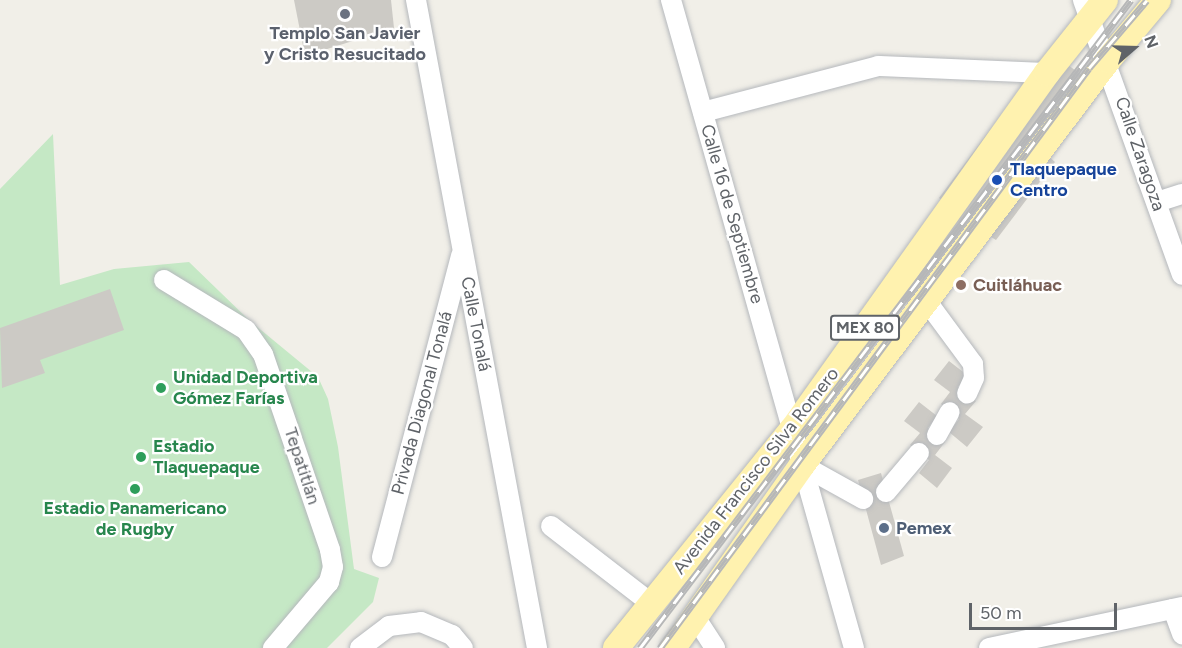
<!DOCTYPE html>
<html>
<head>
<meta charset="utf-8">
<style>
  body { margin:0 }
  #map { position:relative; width:1182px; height:648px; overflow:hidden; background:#f1efe8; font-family:Figtree,sans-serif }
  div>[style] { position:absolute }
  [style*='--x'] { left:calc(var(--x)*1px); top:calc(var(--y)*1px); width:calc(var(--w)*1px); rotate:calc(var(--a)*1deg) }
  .green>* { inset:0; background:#c5e8c5 }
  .building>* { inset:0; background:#cccac5 }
  .roads { filter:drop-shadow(0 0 2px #b5b8bc) drop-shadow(0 0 2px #b5b8bc) }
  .minor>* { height:20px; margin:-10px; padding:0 10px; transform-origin:10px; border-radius:10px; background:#fff }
  .major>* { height:26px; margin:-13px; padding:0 13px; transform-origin:13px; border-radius:13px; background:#fff2af }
  .rail>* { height:7px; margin-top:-3.5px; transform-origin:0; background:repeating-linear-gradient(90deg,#fff 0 14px,#b6b7b8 0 28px); box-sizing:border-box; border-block:2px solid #b6b7b8 }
  .dots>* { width:16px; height:16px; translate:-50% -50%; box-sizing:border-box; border:3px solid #fff; border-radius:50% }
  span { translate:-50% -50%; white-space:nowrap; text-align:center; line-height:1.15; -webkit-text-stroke:4.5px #fff; paint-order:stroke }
  .shield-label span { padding:2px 4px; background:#fff; border:2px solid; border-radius:4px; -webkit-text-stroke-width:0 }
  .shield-label { font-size:16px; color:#5f6368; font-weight:700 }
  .worship-label { font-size:18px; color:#5b616d; font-weight:700 }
  .street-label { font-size:18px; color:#5f6368 }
  .transit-label { font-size:18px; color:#164399; font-weight:700 }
  .left { translate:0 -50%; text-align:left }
  .education-label { font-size:18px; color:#785e54; font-weight:700 }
  .leisure-label { font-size:18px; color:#27864d; font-weight:700 }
  .service-label { font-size:18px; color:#4e5e75; font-weight:700 }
  .north { position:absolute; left:1104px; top:18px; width:60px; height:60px; -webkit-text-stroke:4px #fff; paint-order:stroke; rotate:70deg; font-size:16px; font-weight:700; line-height:24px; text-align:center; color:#5f6368 }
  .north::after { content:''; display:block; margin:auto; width:21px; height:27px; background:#5f6368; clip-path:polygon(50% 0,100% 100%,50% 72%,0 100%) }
  .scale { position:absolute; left:969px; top:603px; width:148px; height:27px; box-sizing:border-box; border:3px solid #5f6368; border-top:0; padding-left:8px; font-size:18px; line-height:21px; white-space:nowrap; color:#5f6368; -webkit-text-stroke:4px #fff; paint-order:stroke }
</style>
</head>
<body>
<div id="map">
  <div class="green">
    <i style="clip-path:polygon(53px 134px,60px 285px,114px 269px,189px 262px,250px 321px,318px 377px,328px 399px,338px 447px,354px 569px,379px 578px,373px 602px,327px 648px,0 648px,0 189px)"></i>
  </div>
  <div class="building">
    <i style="clip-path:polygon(294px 0,391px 0,394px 28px,305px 56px)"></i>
    <i style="clip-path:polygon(1061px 60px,1097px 86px,1046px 154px,1055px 162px,996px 240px,986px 234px,926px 317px,889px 289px,950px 206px,939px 198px,999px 118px,1010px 126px)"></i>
    <i style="clip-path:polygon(110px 289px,124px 330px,40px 360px,45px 373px,2px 388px,0 328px)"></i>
    <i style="clip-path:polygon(949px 361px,967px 375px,958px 387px,976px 401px,965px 414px,983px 427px,967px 447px,949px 432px,959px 419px,941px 404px,950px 392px,934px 380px)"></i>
    <i style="clip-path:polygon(919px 402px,937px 416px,928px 428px,945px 442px,935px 455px,952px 468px,937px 488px,919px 473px,929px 460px,910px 445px,920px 433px,904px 421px)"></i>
    <i style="clip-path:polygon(881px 473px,904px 556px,881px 565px,858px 480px)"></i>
  </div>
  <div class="roads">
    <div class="minor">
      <i style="--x:416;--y:0;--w:659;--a:79.42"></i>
      <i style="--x:671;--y:0;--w:673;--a:74.23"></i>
      <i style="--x:1083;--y:0;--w:292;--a:70.2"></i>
      <i style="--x:703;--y:112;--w:181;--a:-14.7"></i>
      <i style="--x:878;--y:66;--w:169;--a:2.4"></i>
      <i style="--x:1157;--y:202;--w:26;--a:-18"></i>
      <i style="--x:164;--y:280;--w:96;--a:31.4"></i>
      <i style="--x:246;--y:330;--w:29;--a:55"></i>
      <i style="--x:263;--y:354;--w:207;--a:71.1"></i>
      <i style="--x:330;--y:550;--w:17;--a:80"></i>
      <i style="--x:333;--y:567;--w:16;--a:105"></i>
      <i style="--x:329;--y:582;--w:87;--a:130.3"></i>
      <i style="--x:928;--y:303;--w:76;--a:53.6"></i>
      <i style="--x:973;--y:364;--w:14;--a:86"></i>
      <i style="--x:974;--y:378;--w:17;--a:114"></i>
      <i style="--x:937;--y:435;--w:26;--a:-61"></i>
      <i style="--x:802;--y:465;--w:70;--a:29.1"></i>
      <i style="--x:886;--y:492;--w:51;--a:-49.8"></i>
      <i style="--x:551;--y:526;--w:128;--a:37.7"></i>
      <i style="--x:382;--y:557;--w:312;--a:-75.3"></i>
      <i style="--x:1173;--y:609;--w:27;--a:70"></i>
      <i style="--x:695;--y:617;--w:37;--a:57"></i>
      <i style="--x:360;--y:648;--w:36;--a:-37"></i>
      <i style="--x:389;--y:626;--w:32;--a:-7"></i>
      <i style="--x:421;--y:622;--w:34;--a:23"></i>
      <i style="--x:452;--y:635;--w:17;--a:50"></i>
      <i style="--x:989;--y:648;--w:197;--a:-12"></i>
    </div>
    <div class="major">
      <i style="--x:616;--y:648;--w:282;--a:-51.1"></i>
      <i style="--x:793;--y:429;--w:437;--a:-54.5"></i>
      <i style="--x:1047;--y:73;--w:93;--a:-51.5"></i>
      <i style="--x:673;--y:648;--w:224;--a:-54.8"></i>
      <i style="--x:802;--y:465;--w:508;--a:-52.93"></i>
      <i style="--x:1108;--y:60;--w:78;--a:-50.2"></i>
    </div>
  </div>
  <div class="rail">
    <i style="--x:640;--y:648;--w:813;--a:-52.85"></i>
    <i style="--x:660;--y:648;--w:721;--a:-53.51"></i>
    <i style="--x:1089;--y:68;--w:89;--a:-49.5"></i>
  </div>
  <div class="dots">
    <i style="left:345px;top:14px;background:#6b7280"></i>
    <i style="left:997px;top:180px;background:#1a4fb4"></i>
    <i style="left:961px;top:285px;background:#8d6e63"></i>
    <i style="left:161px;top:388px;background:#2e9e5b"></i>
    <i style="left:141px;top:457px;background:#2e9e5b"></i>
    <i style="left:135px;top:489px;background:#2e9e5b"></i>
    <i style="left:884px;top:528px;background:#5c6f8a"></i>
  </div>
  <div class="shield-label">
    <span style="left:865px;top:328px">MEX 80</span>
  </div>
  <div class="worship-label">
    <span style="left:345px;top:44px">Templo San Javier<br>y Cristo Resucitado</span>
  </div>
  <div class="street-label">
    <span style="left:1140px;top:154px;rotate:71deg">Calle Zaragoza</span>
    <span style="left:732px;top:214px;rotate:74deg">Calle 16 de Septiembre</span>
    <span style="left:476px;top:324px;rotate:79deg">Calle Tonalá</span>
    <span style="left:422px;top:403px;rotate:-75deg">Privada Diagonal Tonalá</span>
    <span style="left:302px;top:466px;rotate:72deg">Tepatitlán</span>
    <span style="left:756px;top:471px;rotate:-52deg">Avenida Francisco Silva Romero</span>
  </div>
  <div class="transit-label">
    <span class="left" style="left:1010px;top:180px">Tlaquepaque<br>Centro</span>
  </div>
  <div class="education-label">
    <span class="left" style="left:973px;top:285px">Cuitláhuac</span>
  </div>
  <div class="leisure-label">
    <span class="left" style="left:173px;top:388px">Unidad Deportiva<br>Gómez Farías</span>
    <span class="left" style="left:153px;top:457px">Estadio<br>Tlaquepaque</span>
    <span style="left:135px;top:519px">Estadio Panamericano<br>de Rugby</span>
  </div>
  <div class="service-label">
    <span class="left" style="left:896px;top:528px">Pemex</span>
  </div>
  <div class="north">N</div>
  <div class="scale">50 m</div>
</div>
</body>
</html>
